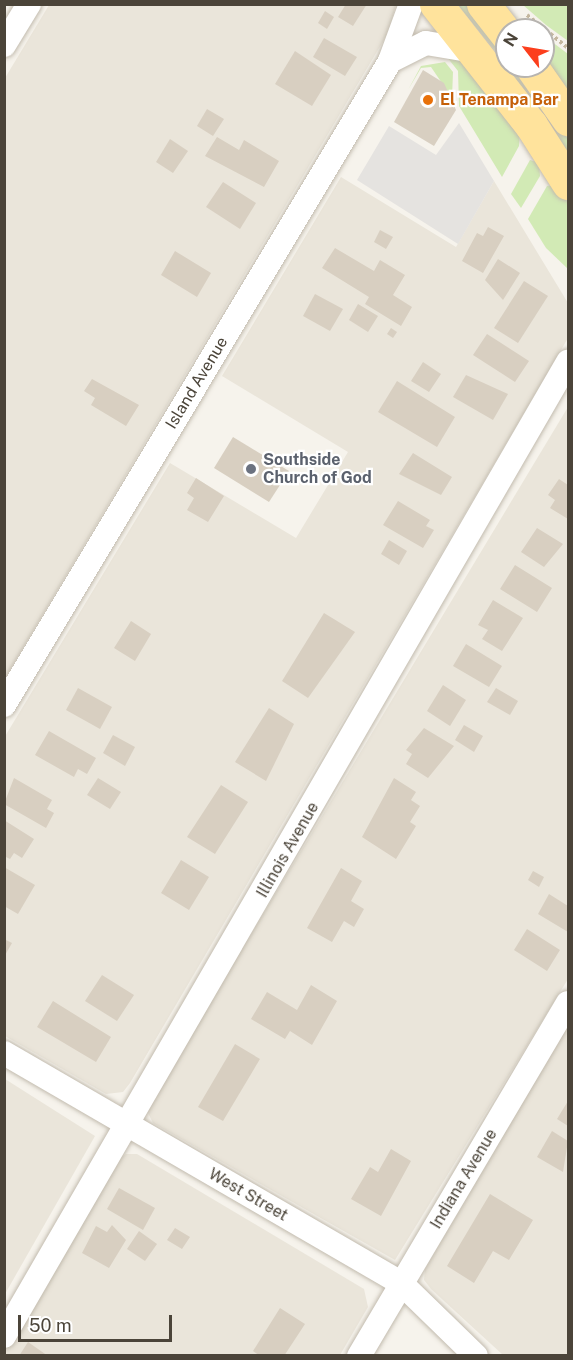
<!DOCTYPE html>
<html>
<head>
<meta charset="utf-8">
<style>
  body { margin:0 }
  #map { position:relative; width:573px; height:1360px; overflow:hidden; background:#f6f3ec; font-family:"Public Sans",sans-serif }
  div>[style] { position:absolute }
  [style*='--x'] { left:calc(var(--x)*1px); top:calc(var(--y)*1px); width:calc(var(--w)*1px); rotate:calc(var(--a)*1deg) }
  .residential>* { inset:0; background:#eae5da }
  .green>* { inset:0; background:#d2eab5 }
  .parking>* { inset:0; background:#e5e3e0 }
  .building>* { inset:0; background:#d8cfc1 }
  .path>* { height:4px; margin-top:-2px; transform-origin:0; background:repeating-linear-gradient(90deg,#c4b79f 0 3px,transparent 0 6px) }
  .roads { filter:drop-shadow(0 0 2px #c2bbae) drop-shadow(0 0 2px #c2bbae) }
  .minor>* { height:24px; margin:-12px; padding:0 12px; transform-origin:12px; border-radius:12px; background:#fff }
  .primary>* { height:33px; margin:-16.5px; padding:0 16.5px; transform-origin:16.5px; border-radius:16.5px; background:#ffe39c }
  .dots>* { width:16px; height:16px; translate:-50% -50%; box-sizing:border-box; border:3px solid #fff; border-radius:50% }
  span { translate:-50% -50%; white-space:nowrap; text-align:center; line-height:1.15; -webkit-text-stroke:4.5px #fff; paint-order:stroke }
  .food-label { font-size:16px; color:#c56008; font-weight:700 }
  .left { translate:0 -50%; text-align:left }
  .street-label { font-size:16px; color:#4b4439 }
  .worship-label { font-size:16px; color:#5b616d; font-weight:700 }
  .frame { position:absolute; inset:0; border:6px solid #4b4439; pointer-events:none }
  .north { position:absolute; left:495px; top:18px; width:60px; height:60px; box-sizing:border-box; background:#fff; border:2px solid #b7b4b0; border-radius:50%; rotate:301deg; font-size:16px; font-weight:700; line-height:24px; text-align:center; color:#4b4439 }
  .north::after { content:''; display:block; margin:auto; width:21px; height:27px; background:#fc3f1d; clip-path:polygon(50% 0,100% 100%,50% 72%,0 100%) }
  .scale { position:absolute; left:18px; top:1315px; width:154px; height:27px; box-sizing:border-box; border:3px solid #4b4439; border-top:0; padding-left:8px; font-size:18px; line-height:21px; white-space:nowrap; color:#4b4439; -webkit-text-stroke:4px #fff; paint-order:stroke }
</style>
</head>
<body>
<div id="map">
  <div class="residential">
    <i style="clip-path:polygon(49px 5px,396px 5px,388px 33px,5px 678px,5px 78px)"></i>
    <i style="clip-path:polygon(341px 177px,456px 247px,494px 181px,568px 303px,568px 338px,130px 1083px,123px 1092px,106px 1094px,5px 1036px,4px 738px,170px 463px,296px 538px,348px 452px,222px 376px)"></i>
    <i style="clip-path:polygon(568px 407px,568px 979px,395px 1260px,153px 1123px,146px 1109px)"></i>
    <i style="clip-path:polygon(568px 1026px,568px 1355px,503px 1355px,431px 1289px,424px 1280px,425px 1269px)"></i>
    <i style="clip-path:polygon(5px 1079px,95px 1136px,5px 1294px)"></i>
    <i style="clip-path:polygon(126px 1154px,137px 1154px,364px 1289px,368px 1307px,340px 1355px,5px 1356px,5px 1347px,116px 1159px)"></i>
  </div>
  <div class="green">
    <i style="clip-path:polygon(458px 5px,467px 5px,503px 48px,507px 65px)"></i>
    <i style="clip-path:polygon(523px 5px,568px 5px,568px 41px,546px 25px)"></i>
    <i style="clip-path:polygon(543px 35px,568px 54px,568px 90px,543px 56px)"></i>
    <i style="clip-path:polygon(447px 57px,458px 57px,520px 129px,519px 146px,502px 177px,459px 106px,458px 71px)"></i>
    <i style="clip-path:polygon(445px 62px,453px 72px,452px 98px,431px 67px,421px 68px,408px 90px,421px 66px)"></i>
    <i style="clip-path:polygon(507px 66px,517px 66px,529px 82px,568px 139px,568px 153px)"></i>
    <i style="clip-path:polygon(530px 160px,539px 163px,540px 176px,521px 208px,511px 194px)"></i>
    <i style="clip-path:polygon(557px 185px,568px 203px,568px 269px,546px 248px,528px 219px,547px 186px)"></i>
  </div>
  <div class="parking">
    <i style="clip-path:polygon(459px 123px,494px 181px,458px 244px,357px 180px,389px 126px,436px 155px)"></i>
  </div>
  <div class="building">
    <i style="clip-path:polygon(346px 4px,367px 4px,353px 26px,338px 17px)"></i>
    <i style="clip-path:polygon(325px 11px,334px 17px,327px 29px,318px 23px)"></i>
    <i style="clip-path:polygon(324px 38px,357px 57px,345px 76px,313px 57px)"></i>
    <i style="clip-path:polygon(295px 51px,331px 75px,312px 106px,275px 84px)"></i>
    <i style="clip-path:polygon(423px 70px,444px 83px,456px 110px,434px 146px,394px 122px)"></i>
    <i style="clip-path:polygon(207px 109px,224px 119px,213px 136px,197px 126px)"></i>
    <i style="clip-path:polygon(217px 137px,239px 150px,244px 140px,279px 161px,264px 187px,205px 156px)"></i>
    <i style="clip-path:polygon(170px 139px,188px 151px,173px 173px,156px 162px)"></i>
    <i style="clip-path:polygon(223px 182px,256px 203px,240px 229px,206px 207px)"></i>
    <i style="clip-path:polygon(488px 227px,504px 236px,483px 273px,462px 261px,477px 233px,483px 236px)"></i>
    <i style="clip-path:polygon(380px 230px,393px 237px,386px 249px,374px 242px)"></i>
    <i style="clip-path:polygon(335px 248px,374px 271px,380px 260px,405px 275px,393px 295px,412px 307px,401px 326px,365px 304px,369px 297px,322px 268px)"></i>
    <i style="clip-path:polygon(175px 251px,211px 273px,197px 297px,161px 275px)"></i>
    <i style="clip-path:polygon(498px 259px,520px 273px,503px 300px,485px 280px)"></i>
    <i style="clip-path:polygon(524px 281px,548px 296px,518px 343px,494px 328px)"></i>
    <i style="clip-path:polygon(315px 294px,343px 309px,330px 331px,303px 316px)"></i>
    <i style="clip-path:polygon(358px 304px,378px 316px,368px 332px,349px 320px)"></i>
    <i style="clip-path:polygon(391px 328px,397px 332px,393px 338px,387px 334px)"></i>
    <i style="clip-path:polygon(487px 334px,529px 361px,515px 382px,473px 355px)"></i>
    <i style="clip-path:polygon(423px 362px,441px 374px,429px 392px,411px 381px)"></i>
    <i style="clip-path:polygon(466px 375px,508px 394px,493px 420px,453px 397px)"></i>
    <i style="clip-path:polygon(92px 379px,139px 405px,126px 426px,91px 405px,95px 398px,84px 391px)"></i>
    <i style="clip-path:polygon(397px 381px,455px 417px,437px 447px,378px 412px)"></i>
    <i style="clip-path:polygon(233px 437px,289px 471px,269px 502px,214px 468px)"></i>
    <i style="clip-path:polygon(413px 453px,452px 477px,441px 495px,399px 474px)"></i>
    <i style="clip-path:polygon(196px 478px,224px 496px,208px 522px,187px 510px,194px 498px,187px 493px)"></i>
    <i style="clip-path:polygon(559px 479px,568px 485px,568px 519px,550px 508px,555px 500px,548px 495px)"></i>
    <i style="clip-path:polygon(398px 501px,430px 520px,426px 526px,434px 530px,423px 548px,383px 525px)"></i>
    <i style="clip-path:polygon(537px 528px,563px 544px,544px 567px,521px 552px)"></i>
    <i style="clip-path:polygon(389px 540px,407px 551px,399px 565px,381px 554px)"></i>
    <i style="clip-path:polygon(515px 565px,552px 588px,537px 612px,500px 589px)"></i>
    <i style="clip-path:polygon(493px 600px,523px 618px,502px 651px,482px 639px,488px 630px,478px 625px)"></i>
    <i style="clip-path:polygon(324px 613px,355px 632px,308px 698px,282px 681px)"></i>
    <i style="clip-path:polygon(131px 621px,151px 634px,135px 661px,114px 648px)"></i>
    <i style="clip-path:polygon(466px 644px,502px 666px,489px 687px,453px 666px)"></i>
    <i style="clip-path:polygon(443px 685px,466px 700px,450px 726px,427px 711px)"></i>
    <i style="clip-path:polygon(78px 688px,112px 707px,100px 729px,66px 710px)"></i>
    <i style="clip-path:polygon(496px 688px,518px 701px,510px 715px,487px 702px)"></i>
    <i style="clip-path:polygon(269px 708px,294px 724px,266px 781px,235px 762px)"></i>
    <i style="clip-path:polygon(464px 725px,483px 736px,474px 752px,455px 740px)"></i>
    <i style="clip-path:polygon(424px 728px,454px 746px,428px 778px,406px 764px,412px 754px,406px 750px)"></i>
    <i style="clip-path:polygon(49px 731px,96px 758px,87px 774px,78px 769px,74px 777px,35px 755px)"></i>
    <i style="clip-path:polygon(113px 735px,135px 747px,125px 766px,103px 753px)"></i>
    <i style="clip-path:polygon(14px 778px,52px 800px,47px 809px,54px 813px,46px 828px,4px 804px)"></i>
    <i style="clip-path:polygon(98px 778px,121px 792px,110px 809px,87px 795px)"></i>
    <i style="clip-path:polygon(394px 778px,416px 792px,411px 800px,420px 806px,410px 822px,416px 826px,396px 859px,362px 837px)"></i>
    <i style="clip-path:polygon(221px 785px,248px 802px,215px 854px,187px 837px)"></i>
    <i style="clip-path:polygon(4px 820px,34px 839px,22px 858px,14px 853px,10px 859px,4px 856px)"></i>
    <i style="clip-path:polygon(181px 860px,209px 877px,189px 910px,161px 893px)"></i>
    <i style="clip-path:polygon(4px 867px,35px 885px,18px 914px,4px 906px)"></i>
    <i style="clip-path:polygon(341px 868px,362px 881px,351px 901px,364px 909px,354px 927px,344px 921px,332px 942px,307px 928px)"></i>
    <i style="clip-path:polygon(533px 871px,544px 877px,539px 887px,528px 880px)"></i>
    <i style="clip-path:polygon(549px 894px,568px 906px,568px 932px,538px 914px)"></i>
    <i style="clip-path:polygon(527px 929px,560px 950px,547px 971px,514px 950px)"></i>
    <i style="clip-path:polygon(4px 939px,12px 943px,4px 957px)"></i>
    <i style="clip-path:polygon(102px 975px,134px 995px,117px 1021px,85px 1001px)"></i>
    <i style="clip-path:polygon(311px 985px,337px 1001px,312px 1045px,290px 1031px,285px 1039px,251px 1019px,267px 992px,297px 1010px)"></i>
    <i style="clip-path:polygon(53px 1001px,111px 1037px,96px 1062px,37px 1027px)"></i>
    <i style="clip-path:polygon(235px 1044px,260px 1059px,223px 1121px,198px 1107px)"></i>
    <i style="clip-path:polygon(568px 1101px,568px 1126px,557px 1119px)"></i>
    <i style="clip-path:polygon(552px 1131px,568px 1141px,563px 1172px,537px 1157px)"></i>
    <i style="clip-path:polygon(391px 1149px,411px 1161px,381px 1216px,351px 1199px,370px 1167px,378px 1172px)"></i>
    <i style="clip-path:polygon(119px 1188px,155px 1208px,143px 1230px,107px 1209px)"></i>
    <i style="clip-path:polygon(490px 1194px,533px 1220px,509px 1260px,493px 1251px,474px 1283px,447px 1266px)"></i>
    <i style="clip-path:polygon(112px 1225px,126px 1240px,109px 1268px,82px 1253px,96px 1226px,107px 1232px)"></i>
    <i style="clip-path:polygon(175px 1228px,190px 1237px,182px 1249px,167px 1240px)"></i>
    <i style="clip-path:polygon(139px 1231px,157px 1244px,145px 1261px,127px 1249px)"></i>
    <i style="clip-path:polygon(280px 1308px,305px 1324px,284px 1356px,260px 1356px,253px 1351px)"></i>
    <i style="clip-path:polygon(28px 1342px,48px 1356px,19px 1356px)"></i>
  </div>
  <div class="path">
    <i style="--x:527;--y:15;--w:53;--a:38.8"></i>
  </div>
  <div class="roads">
    <div class="minor">
      <i style="--x:4;--y:45;--w:48;--a:-58.6"></i>
      <i style="--x:390;--y:61;--w:40;--a:-26.6"></i>
      <i style="--x:426;--y:43;--w:50;--a:9.3"></i>
      <i style="--x:4;--y:705;--w:751;--a:-59.06"></i>
      <i style="--x:390;--y:61;--w:61;--a:-69.8"></i>
      <i style="--x:4;--y:1053;--w:460;--a:30.1"></i>
      <i style="--x:402;--y:1284;--w:103;--a:44.2"></i>
      <i style="--x:4;--y:1336;--w:1126;--a:-59.93"></i>
      <i style="--x:359;--y:1356;--w:410;--a:-59.4"></i>
    </div>
    <div class="primary">
      <i style="--x:436;--y:4;--w:154;--a:51.9"></i>
      <i style="--x:531;--y:125;--w:69;--a:57.5"></i>
      <i style="--x:483;--y:4;--w:39;--a:52"></i>
      <i style="--x:531;--y:66;--w:65;--a:55.1"></i>
    </div>
  </div>
  <div class="dots">
    <i style="left:428px;top:100px;background:#e8710a"></i>
    <i style="left:251px;top:469px;background:#6b7280"></i>
  </div>
  <div class="food-label">
    <span class="left" style="left:440px;top:100px">El Tenampa Bar</span>
  </div>
  <div class="street-label">
    <span style="left:197px;top:383px;rotate:-59deg">Island Avenue</span>
    <span style="left:288px;top:850px;rotate:-60deg">Illinois Avenue</span>
    <span style="left:464px;top:1179px;rotate:-59deg">Indiana Avenue</span>
    <span style="left:248px;top:1195px;rotate:30deg">West Street</span>
  </div>
  <div class="worship-label">
    <span class="left" style="left:263px;top:469px">Southside<br>Church of God</span>
  </div>
  <div class="frame"></div>
  <div class="north">N</div>
  <div class="scale">50 m</div>
</div>
</body>
</html>
